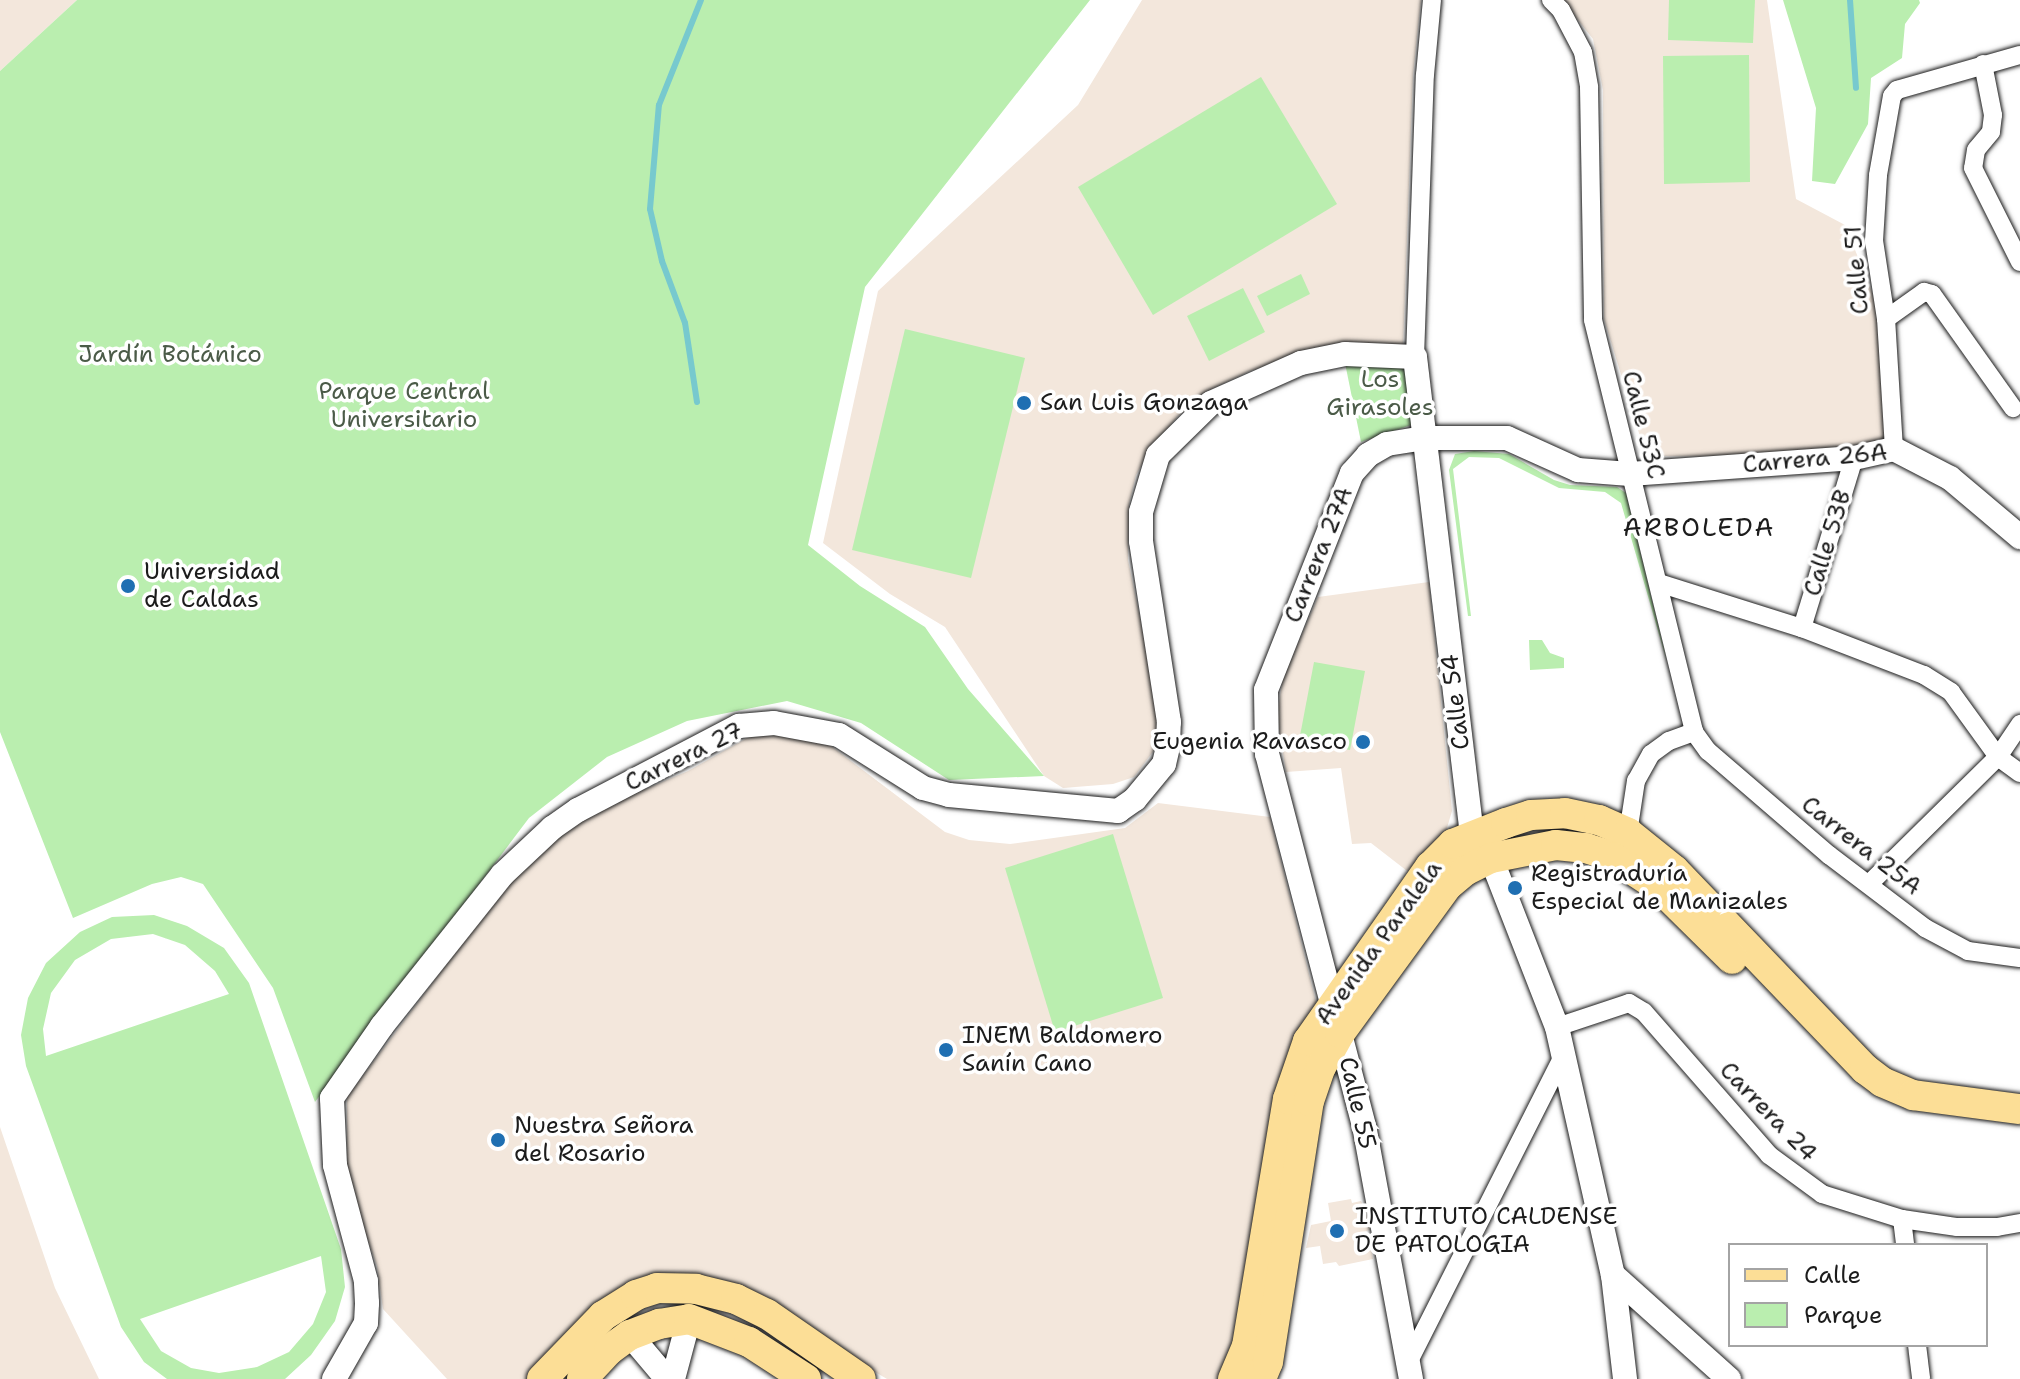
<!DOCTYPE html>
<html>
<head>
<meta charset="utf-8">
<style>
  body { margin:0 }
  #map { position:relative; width:2020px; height:1379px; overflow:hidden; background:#fff; font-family:"Shantell Sans",sans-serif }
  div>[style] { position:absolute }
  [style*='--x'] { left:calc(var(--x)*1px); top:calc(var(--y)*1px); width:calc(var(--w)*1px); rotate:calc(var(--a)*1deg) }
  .built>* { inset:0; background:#f3e7dc }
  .green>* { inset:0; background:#baeeaf }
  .stream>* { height:6px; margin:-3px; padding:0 3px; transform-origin:3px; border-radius:3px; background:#77c9ce }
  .roads { filter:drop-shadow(0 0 2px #1c1c1c) drop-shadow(0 0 2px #1c1c1c) }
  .minor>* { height:18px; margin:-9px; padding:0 9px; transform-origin:9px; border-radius:9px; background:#fff }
  .tertiary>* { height:24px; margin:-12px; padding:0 12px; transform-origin:12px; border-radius:12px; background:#fff }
  .primary>* { height:30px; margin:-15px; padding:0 15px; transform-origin:15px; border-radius:15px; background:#fcde96 }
  .dots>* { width:22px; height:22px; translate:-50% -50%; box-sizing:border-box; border:4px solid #fff; border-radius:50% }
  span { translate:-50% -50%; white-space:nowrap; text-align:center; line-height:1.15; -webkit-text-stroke:7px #fff; paint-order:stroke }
  .street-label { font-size:24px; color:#1c1c1c }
  .park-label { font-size:24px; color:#4b5b48 }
  .poi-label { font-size:24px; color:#1c1c1c }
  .left { translate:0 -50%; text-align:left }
  .right { translate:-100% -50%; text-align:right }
  .neighbourhood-label { font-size:26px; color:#1c1c1c; letter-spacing:2px }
  .legend { position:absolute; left:1728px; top:1243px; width:260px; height:104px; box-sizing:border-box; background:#fff; border:2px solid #a4a4a4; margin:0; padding:10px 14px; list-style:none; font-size:24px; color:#1c1c1c }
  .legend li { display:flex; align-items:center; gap:16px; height:40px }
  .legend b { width:40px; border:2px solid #a4a4a4 }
</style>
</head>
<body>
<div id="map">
  <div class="built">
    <i style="clip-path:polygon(0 0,77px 0,0 71px)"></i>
    <i style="clip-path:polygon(1142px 0,1421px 0,1413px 75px,1403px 347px,1305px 354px,1250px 371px,1212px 389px,1178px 416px,1153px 446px,1136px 475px,1129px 504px,1128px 560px,1161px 719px,1158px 745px,1134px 777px,1113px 784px,1063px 788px,1044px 776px,945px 627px,890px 594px,823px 543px,878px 291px,1078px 105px)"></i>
    <i style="clip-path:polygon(1562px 0,1767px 0,1796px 199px,1845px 225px,1874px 297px,1894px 449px,1854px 458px,1646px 456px,1604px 319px,1603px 90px,1593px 39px)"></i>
    <i style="clip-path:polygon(1429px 582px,1452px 811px,1444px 838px,1411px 874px,1371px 843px,1352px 844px,1341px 768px,1286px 772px,1277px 716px,1283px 678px,1318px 597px)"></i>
    <i style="clip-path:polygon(756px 733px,783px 733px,831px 746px,945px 832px,969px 840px,1010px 844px,1125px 828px,1158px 803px,1270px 817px,1317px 1006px,1233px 1346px,1219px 1379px,887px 1379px,803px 1329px,760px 1296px,728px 1281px,685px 1273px,666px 1275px,531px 1379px,447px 1379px,383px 1309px,377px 1266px,347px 1182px,347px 1097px,523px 862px,601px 808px,688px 771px)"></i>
    <i style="clip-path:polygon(0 1127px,55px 1288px,99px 1379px,0 1379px)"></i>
    <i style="clip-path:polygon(1351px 1199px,1352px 1203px,1361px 1201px,1366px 1211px,1370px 1230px,1360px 1233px,1362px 1246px,1371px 1245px,1373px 1259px,1339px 1266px,1336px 1262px,1323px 1264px,1320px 1246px,1306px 1248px,1311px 1225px,1331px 1221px,1328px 1203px)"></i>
  </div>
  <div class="green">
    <i style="clip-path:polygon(77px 0,1090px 0,865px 287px,808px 545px,860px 586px,925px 627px,968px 689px,1044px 776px,949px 780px,861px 723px,787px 701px,687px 721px,607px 757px,529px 818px,315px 1102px,273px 988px,203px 884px,181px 877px,152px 884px,73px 918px,0 732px,0 71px)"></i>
    <i style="clip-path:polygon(1669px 0,1755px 0,1753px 43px,1668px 40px)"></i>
    <i style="clip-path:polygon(1783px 0,1919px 0,1920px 3px,1905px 24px,1902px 58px,1871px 78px,1868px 124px,1835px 184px,1812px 181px,1816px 108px)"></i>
    <i style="clip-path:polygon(1749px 55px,1750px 182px,1664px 184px,1663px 56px)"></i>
    <i style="clip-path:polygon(1261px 77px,1337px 204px,1153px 315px,1078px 187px)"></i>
    <i style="clip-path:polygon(1301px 274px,1310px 294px,1267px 316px,1257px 296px)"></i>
    <i style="clip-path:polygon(1243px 288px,1265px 332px,1209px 361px,1187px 316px)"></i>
    <i style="clip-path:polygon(905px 329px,1025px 358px,971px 578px,852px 550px)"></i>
    <i style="clip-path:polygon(1345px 363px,1404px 364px,1414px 424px,1361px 442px)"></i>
    <i style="clip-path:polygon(1474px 451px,1509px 454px,1554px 480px,1570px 485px,1617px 487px,1626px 493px,1667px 662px,1621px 503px,1605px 492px,1559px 488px,1499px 458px,1469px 457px,1453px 469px,1471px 616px,1468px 616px,1449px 470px,1455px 454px)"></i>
    <i style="clip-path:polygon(1529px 640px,1542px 640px,1550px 653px,1564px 658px,1564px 668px,1530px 670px)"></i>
    <i style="clip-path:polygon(1314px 662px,1365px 671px,1350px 750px,1299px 741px)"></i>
    <i style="clip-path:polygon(1113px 834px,1163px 998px,1055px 1032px,1005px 868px)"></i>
    <i style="clip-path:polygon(evenodd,154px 915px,187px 926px,224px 948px,249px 983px,341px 1249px,345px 1287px,335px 1321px,311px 1355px,285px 1379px,167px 1379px,144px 1362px,121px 1327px,26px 1066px,21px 1035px,28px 998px,46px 963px,80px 932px,112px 917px,154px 915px,153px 934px,185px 945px,215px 971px,229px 994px,46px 1056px,43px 1029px,51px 993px,75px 960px,111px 939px,153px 934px,154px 915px,321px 1256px,326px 1292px,313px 1324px,289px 1352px,257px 1367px,219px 1373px,191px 1368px,161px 1351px,140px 1319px,321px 1256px)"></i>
  </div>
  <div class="stream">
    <i style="--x:1850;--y:0;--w:88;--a:86.1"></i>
    <i style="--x:697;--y:402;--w:80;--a:-98.6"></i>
    <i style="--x:685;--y:323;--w:66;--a:-110.4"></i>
    <i style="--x:662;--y:261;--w:53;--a:-103"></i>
    <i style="--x:650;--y:209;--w:104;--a:-85.1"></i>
    <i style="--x:659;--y:105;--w:113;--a:-68.2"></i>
  </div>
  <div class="roads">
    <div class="minor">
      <i style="--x:1551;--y:0;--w:14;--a:45"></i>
      <i style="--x:1561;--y:10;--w:47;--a:62.4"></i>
      <i style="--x:1583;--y:52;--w:36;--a:80"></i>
      <i style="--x:1589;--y:87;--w:233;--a:89"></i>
      <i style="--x:1593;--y:320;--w:424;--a:76.2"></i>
      <i style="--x:1694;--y:732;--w:24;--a:54"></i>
      <i style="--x:1708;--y:751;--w:160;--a:40.7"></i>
      <i style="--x:1829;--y:855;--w:121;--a:37.2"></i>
      <i style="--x:1925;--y:928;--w:49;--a:28.1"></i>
      <i style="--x:1968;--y:951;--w:52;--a:7.7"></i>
      <i style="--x:1983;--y:64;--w:52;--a:78.9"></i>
      <i style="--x:1993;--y:115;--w:17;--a:97"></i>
      <i style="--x:1991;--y:132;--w:23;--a:130"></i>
      <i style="--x:1976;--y:150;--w:18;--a:99"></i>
      <i style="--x:1973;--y:168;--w:105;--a:63.4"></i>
      <i style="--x:1886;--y:319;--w:47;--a:-35.4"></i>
      <i style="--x:1924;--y:292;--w:8;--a:14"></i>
      <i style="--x:1932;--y:294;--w:140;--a:54.6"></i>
      <i style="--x:1415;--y:357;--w:282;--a:-88"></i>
      <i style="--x:1425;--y:75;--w:75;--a:-84.7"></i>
      <i style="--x:1894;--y:449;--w:130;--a:-93.5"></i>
      <i style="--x:1886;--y:319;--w:79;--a:-98.7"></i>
      <i style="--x:1874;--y:241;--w:66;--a:-86.5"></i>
      <i style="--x:1878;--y:175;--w:80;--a:-80"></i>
      <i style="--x:1892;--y:96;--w:8;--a:-50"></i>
      <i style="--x:1897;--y:90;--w:128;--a:-15.9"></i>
      <i style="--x:1659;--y:583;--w:150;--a:17.5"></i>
      <i style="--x:1802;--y:628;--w:131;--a:21.1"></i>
      <i style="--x:1924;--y:675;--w:32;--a:32"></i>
      <i style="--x:1951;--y:692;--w:80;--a:54.1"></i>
      <i style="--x:1998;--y:757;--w:27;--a:36"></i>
      <i style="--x:1802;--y:628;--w:178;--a:-73"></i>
      <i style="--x:1628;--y:833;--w:53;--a:-81.3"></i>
      <i style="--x:1636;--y:781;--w:31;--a:-61"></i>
      <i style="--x:1651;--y:754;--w:22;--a:-36"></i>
      <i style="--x:1669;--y:741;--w:27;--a:-20"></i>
      <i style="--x:1869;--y:884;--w:181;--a:-44.6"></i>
      <i style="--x:1998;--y:757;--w:40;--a:-56"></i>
      <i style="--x:1557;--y:1027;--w:76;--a:-18.4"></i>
      <i style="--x:1629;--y:1003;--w:17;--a:31"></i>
      <i style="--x:1644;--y:1012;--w:190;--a:48.8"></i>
      <i style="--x:1769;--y:1155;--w:66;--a:36.3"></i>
      <i style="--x:1822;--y:1194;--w:84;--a:17.4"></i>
      <i style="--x:1902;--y:1219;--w:56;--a:8.3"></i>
      <i style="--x:1957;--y:1227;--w:40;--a:0"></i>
      <i style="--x:1997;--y:1227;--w:23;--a:-10"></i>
      <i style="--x:1902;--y:1219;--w:26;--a:83"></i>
      <i style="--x:1917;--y:1345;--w:34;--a:83"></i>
      <i style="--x:1408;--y:1363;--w:342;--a:-63.2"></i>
    </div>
    <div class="tertiary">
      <i style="--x:1613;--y:1275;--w:156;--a:41.9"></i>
      <i style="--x:630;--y:1335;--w:57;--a:49.9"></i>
      <i style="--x:334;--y:1379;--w:64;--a:-60.3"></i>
      <i style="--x:366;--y:1323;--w:20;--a:-87"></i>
      <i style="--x:367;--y:1303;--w:22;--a:-93"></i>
      <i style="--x:366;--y:1281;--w:120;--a:-105"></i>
      <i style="--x:335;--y:1165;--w:67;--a:-92.6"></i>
      <i style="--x:332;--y:1098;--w:88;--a:-55.2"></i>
      <i style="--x:382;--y:1026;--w:193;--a:-51.5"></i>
      <i style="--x:502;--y:875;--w:69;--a:-43.2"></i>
      <i style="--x:552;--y:828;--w:32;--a:-35"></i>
      <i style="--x:578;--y:810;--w:182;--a:-27.6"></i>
      <i style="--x:739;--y:726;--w:35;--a:-5"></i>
      <i style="--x:774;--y:723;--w:66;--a:10.5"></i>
      <i style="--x:839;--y:735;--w:99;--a:32.2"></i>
      <i style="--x:923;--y:788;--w:27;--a:15"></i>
      <i style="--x:949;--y:795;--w:170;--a:5.4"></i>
      <i style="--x:1118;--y:811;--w:21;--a:-35"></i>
      <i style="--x:1135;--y:799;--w:45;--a:-50.4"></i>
      <i style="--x:1164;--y:764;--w:18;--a:-77"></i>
      <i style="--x:1168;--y:746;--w:24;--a:-88"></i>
      <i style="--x:1169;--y:722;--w:183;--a:-98.8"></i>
      <i style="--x:1141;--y:541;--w:29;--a:-90"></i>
      <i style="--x:1141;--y:512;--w:59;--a:-73.4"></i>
      <i style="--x:1158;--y:455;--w:74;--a:-44.5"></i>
      <i style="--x:1211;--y:403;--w:98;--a:-24"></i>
      <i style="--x:1301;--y:363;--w:45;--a:-11.6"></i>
      <i style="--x:1345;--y:354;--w:70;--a:2.5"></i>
      <i style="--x:1415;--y:357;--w:481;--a:83.2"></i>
      <i style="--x:1472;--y:835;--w:30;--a:50"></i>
      <i style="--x:1491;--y:858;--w:181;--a:68.7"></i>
      <i style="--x:1557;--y:1027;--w:254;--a:77.3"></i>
      <i style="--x:1613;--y:1275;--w:105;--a:83.4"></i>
      <i style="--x:673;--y:1379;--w:62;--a:-75.1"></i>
      <i style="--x:1411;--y:1379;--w:257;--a:-100.5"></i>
      <i style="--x:1364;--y:1126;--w:384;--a:-104.6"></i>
      <i style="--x:1267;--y:754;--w:64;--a:-90.9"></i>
      <i style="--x:1266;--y:690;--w:233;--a:-68.4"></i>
      <i style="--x:1352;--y:473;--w:24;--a:-48"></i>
      <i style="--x:1368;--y:455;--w:22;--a:-30"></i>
      <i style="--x:1387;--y:444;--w:37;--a:-9"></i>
      <i style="--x:1424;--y:438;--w:83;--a:0"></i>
      <i style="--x:1507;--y:438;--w:78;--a:24.3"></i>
      <i style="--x:1578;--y:470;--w:52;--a:4.4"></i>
      <i style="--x:1630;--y:474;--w:225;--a:-4.1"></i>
      <i style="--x:1854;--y:458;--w:41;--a:-12.7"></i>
      <i style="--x:1894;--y:449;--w:63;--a:27.4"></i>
      <i style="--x:1950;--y:478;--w:92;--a:40.1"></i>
    </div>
    <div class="primary">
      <i style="--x:542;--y:1379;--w:88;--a:-45.9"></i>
      <i style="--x:603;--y:1316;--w:39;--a:-32"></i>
      <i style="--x:636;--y:1295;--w:22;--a:-18"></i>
      <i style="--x:657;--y:1288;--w:39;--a:1"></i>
      <i style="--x:696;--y:1289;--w:41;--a:14"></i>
      <i style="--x:736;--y:1299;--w:34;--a:26"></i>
      <i style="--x:767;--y:1314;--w:114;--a:34.7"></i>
      <i style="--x:582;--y:1379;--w:40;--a:-47"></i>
      <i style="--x:609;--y:1350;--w:26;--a:-36"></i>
      <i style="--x:630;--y:1335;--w:31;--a:-21"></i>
      <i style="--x:659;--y:1324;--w:30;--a:-9"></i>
      <i style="--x:689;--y:1319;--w:64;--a:21"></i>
      <i style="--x:749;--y:1342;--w:68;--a:33"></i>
      <i style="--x:1233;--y:1379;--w:36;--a:-67"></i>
      <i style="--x:1247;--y:1346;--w:250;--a:-80.6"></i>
      <i style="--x:1288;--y:1099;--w:61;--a:-71"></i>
      <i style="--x:1308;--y:1041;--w:213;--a:-55"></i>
      <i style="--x:1430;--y:867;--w:33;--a:-45"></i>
      <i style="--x:1453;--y:844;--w:57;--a:-21.6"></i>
      <i style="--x:1506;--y:823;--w:26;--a:-18"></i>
      <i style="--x:1531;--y:815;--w:34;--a:-3"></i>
      <i style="--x:1565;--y:813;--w:35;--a:12"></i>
      <i style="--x:1599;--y:820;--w:32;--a:24"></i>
      <i style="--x:1628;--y:833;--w:59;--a:38.8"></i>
      <i style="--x:1674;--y:870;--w:276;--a:46.2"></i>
      <i style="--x:1865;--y:1069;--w:21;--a:37"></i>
      <i style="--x:1882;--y:1082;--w:34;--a:23"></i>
      <i style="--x:1913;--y:1095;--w:108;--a:7.5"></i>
      <i style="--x:1261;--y:1379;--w:18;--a:-68"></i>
      <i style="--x:1268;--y:1362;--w:264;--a:-81.1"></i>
      <i style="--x:1309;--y:1101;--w:36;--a:-71"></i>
      <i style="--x:1321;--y:1067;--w:39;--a:-61"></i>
      <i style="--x:1340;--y:1033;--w:182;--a:-53.9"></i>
      <i style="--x:1447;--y:886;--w:23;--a:-40"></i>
      <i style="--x:1465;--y:871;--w:29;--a:-27"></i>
      <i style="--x:1491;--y:858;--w:66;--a:-11.3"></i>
      <i style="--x:1556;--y:845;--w:30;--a:6"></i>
      <i style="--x:1586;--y:848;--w:28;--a:18"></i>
      <i style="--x:1613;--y:857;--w:56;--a:33.4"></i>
      <i style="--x:1660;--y:888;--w:101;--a:44.6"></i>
    </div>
  </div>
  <div class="dots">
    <i style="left:1024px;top:403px;background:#1f6fb2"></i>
    <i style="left:128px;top:586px;background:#1f6fb2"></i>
    <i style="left:1363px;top:742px;background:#1f6fb2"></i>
    <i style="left:1515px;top:888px;background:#1f6fb2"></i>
    <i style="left:946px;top:1050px;background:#1f6fb2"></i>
    <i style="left:498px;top:1140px;background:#1f6fb2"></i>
    <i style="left:1337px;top:1231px;background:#1f6fb2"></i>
  </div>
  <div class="street-label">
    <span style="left:1857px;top:270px;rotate:-95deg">Calle 51</span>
    <span style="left:1643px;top:425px;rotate:76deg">Calle 53C</span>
    <span style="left:1815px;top:459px;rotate:-5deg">Carrera 26A</span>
    <span style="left:1828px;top:543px;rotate:-73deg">Calle 53B</span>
    <span style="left:1319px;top:555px;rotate:-68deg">Carrera 27A</span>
    <span style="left:1456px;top:702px;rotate:-97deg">Calle 54</span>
    <span style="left:684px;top:757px;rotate:-26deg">Carrera 27</span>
    <span style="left:1861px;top:846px;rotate:38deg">Carrera 25A</span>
    <span style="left:1379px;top:943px;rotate:-54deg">Avenida Paralela</span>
    <span style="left:1357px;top:1103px;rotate:77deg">Calle 55</span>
    <span style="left:1768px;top:1112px;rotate:46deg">Carrera 24</span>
  </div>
  <div class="park-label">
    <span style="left:170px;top:355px">Jardín Botánico</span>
    <span style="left:1380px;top:394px">Los<br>Girasoles</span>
    <span style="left:404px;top:406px">Parque Central<br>Universitario</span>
  </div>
  <div class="poi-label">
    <span class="left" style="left:1040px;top:403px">San Luis Gonzaga</span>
    <span class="left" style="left:144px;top:586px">Universidad<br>de Caldas</span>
    <span class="right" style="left:1347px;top:742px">Eugenia Ravasco</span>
    <span class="left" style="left:1531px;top:888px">Registraduría<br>Especial de Manizales</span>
    <span class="left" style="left:962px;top:1050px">INEM Baldomero<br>Sanín Cano</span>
    <span class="left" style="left:514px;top:1140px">Nuestra Señora<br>del Rosario</span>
    <span class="left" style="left:1355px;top:1231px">INSTITUTO CALDENSE<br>DE PATOLOGIA</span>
  </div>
  <div class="neighbourhood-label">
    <span style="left:1699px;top:527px">ARBOLEDA</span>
  </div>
  <ul class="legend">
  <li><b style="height:10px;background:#fcde96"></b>Calle</li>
  <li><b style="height:22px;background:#baeeaf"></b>Parque</li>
  </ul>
</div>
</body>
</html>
